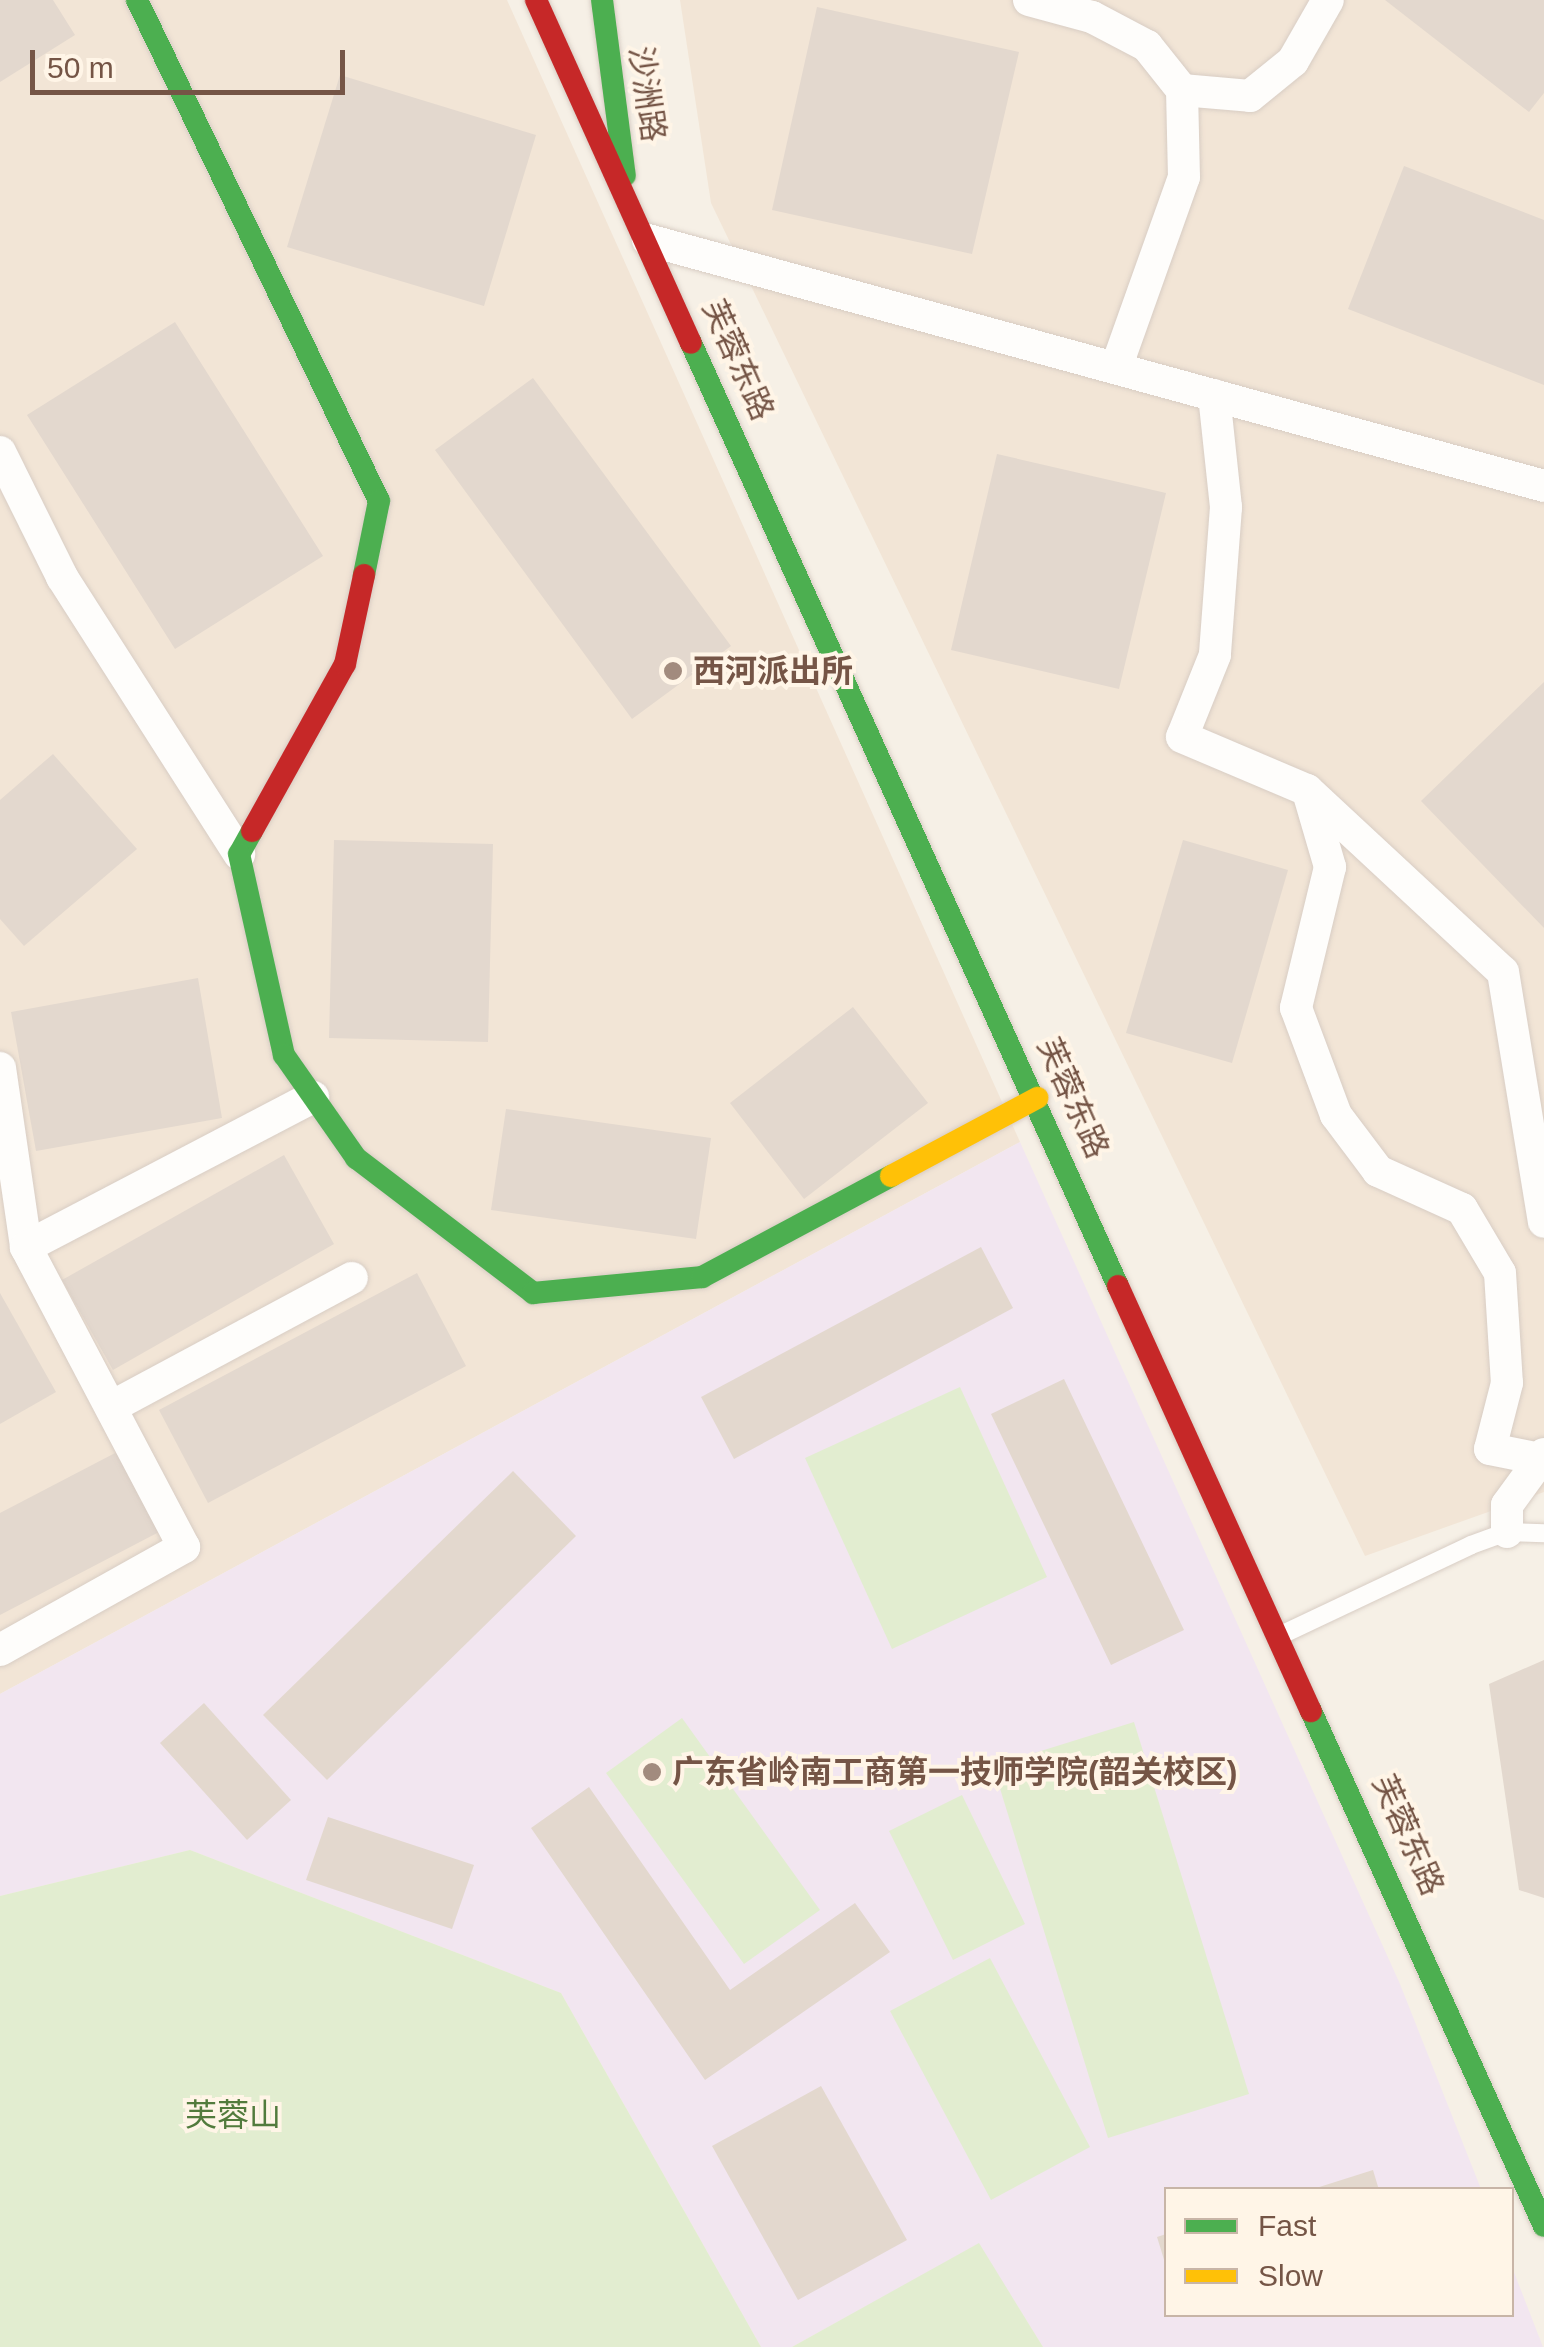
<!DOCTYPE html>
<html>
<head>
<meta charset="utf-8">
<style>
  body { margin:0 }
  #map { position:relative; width:1544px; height:2347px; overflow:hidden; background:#f6f0e6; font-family:Arial,"Noto Sans SC",sans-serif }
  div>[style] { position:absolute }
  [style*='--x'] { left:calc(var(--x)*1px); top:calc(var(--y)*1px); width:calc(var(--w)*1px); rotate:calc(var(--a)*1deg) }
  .residential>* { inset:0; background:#f2e5d6 }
  .education>* { inset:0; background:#f2e6f0 }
  .green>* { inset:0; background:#e2edd0 }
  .building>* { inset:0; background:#e3d8ce }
  .roads { filter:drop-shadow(0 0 2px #d8cdc4) drop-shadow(0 0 2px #d8cdc4) }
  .lane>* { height:18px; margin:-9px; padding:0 9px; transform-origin:9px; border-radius:9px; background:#fefdfb }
  .street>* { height:32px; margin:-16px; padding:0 16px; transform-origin:16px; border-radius:16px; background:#fefdfb }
  .fast>* { height:22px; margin:-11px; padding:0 11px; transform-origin:11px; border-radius:11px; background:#4caf50 }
  .slow>* { height:22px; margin:-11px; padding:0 11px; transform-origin:11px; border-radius:11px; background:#ffc107 }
  .jam>* { height:22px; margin:-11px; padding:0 11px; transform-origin:11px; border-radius:11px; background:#c62828 }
  .dots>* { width:28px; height:28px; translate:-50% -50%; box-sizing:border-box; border:5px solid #fff5e7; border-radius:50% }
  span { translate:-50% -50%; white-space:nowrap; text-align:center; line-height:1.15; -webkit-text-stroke:8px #fff5e7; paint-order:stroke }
  .street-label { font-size:32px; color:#755546 }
  .poi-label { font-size:32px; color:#755546; font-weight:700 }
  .left { translate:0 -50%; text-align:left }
  .park-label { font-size:32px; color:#527b3d }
  .legend { position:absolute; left:1164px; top:2187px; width:350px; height:130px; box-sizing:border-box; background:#fff5e7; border:2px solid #c8b5a7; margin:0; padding:12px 18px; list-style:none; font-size:30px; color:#755546 }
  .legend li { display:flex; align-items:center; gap:20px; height:50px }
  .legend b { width:50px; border:2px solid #c8b5a7 }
  .scale { position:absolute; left:30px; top:50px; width:315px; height:45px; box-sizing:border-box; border:5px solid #755546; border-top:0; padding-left:12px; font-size:30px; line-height:35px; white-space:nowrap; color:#755546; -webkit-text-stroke:8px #fff5e7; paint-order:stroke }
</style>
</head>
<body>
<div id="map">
  <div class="residential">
    <i style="clip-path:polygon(0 0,507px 0,1020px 1142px,0 1694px)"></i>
    <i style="clip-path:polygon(680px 0,1544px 0,1544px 1492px,1365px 1556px,711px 203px)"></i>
  </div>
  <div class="education">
    <i style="clip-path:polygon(1020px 1142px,1400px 1984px,1481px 2189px,1166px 2190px,1166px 2314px,1512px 2314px,1512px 2267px,1543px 2347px,1043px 2347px,979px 2244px,792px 2347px,761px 2347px,561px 1993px,190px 1850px,0 1896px,0 1694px)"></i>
  </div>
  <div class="green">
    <i style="clip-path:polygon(960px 1387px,1047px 1577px,892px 1649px,805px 1458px)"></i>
    <i style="clip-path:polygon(682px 1718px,820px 1910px,744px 1964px,606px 1773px)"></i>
    <i style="clip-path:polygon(1134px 1722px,1249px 2094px,1108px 2138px,993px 1766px)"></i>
    <i style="clip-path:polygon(962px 1795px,1025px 1924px,953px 1960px,889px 1831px)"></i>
    <i style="clip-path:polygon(190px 1850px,561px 1993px,761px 2347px,0 2347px,0 1896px)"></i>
    <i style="clip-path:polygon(990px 1958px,1090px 2147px,991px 2200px,890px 2011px)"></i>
    <i style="clip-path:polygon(979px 2243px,1043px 2347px,792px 2347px)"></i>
  </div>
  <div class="building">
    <i style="clip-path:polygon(0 0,53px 0,75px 35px,0 82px)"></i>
    <i style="clip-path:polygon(1385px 0,1544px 0,1544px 93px,1529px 112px)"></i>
    <i style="clip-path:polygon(817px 7px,1019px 52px,972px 254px,772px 210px)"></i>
    <i style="clip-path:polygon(340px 75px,536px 135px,484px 306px,287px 247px)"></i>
    <i style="clip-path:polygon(1404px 166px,1544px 220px,1544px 385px,1348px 309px)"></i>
    <i style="clip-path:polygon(175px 322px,323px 556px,175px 649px,27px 415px)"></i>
    <i style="clip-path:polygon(533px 378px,731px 646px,632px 719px,435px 450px)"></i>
    <i style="clip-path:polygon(997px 454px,1166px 493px,1119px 689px,951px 650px)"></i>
    <i style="clip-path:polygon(1544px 682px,1544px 928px,1421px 801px)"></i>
    <i style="clip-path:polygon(53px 754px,137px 849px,24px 946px,0 919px,0 800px)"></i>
    <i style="clip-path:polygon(334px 840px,493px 844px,488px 1042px,329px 1038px)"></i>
    <i style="clip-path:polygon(1183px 840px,1288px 870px,1232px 1063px,1126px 1033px)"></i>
    <i style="clip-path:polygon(198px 978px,222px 1118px,36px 1151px,11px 1012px)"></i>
    <i style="clip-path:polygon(853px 1007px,928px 1103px,804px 1199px,730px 1103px)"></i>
    <i style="clip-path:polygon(506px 1109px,711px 1138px,696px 1239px,491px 1210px)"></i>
    <i style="clip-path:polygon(284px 1155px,334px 1244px,113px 1370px,62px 1280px)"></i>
    <i style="clip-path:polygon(981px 1247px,1013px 1308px,734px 1459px,701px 1397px)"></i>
    <i style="clip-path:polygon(417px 1273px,466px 1366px,208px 1503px,159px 1410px)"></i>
    <i style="clip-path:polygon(0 1293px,56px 1392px,0 1424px)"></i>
    <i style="clip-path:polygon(1064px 1379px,1184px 1630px,1111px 1665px,991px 1414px)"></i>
    <i style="clip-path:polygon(117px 1452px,159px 1532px,0 1615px,0 1513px)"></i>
    <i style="clip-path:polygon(513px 1471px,576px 1536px,327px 1780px,263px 1715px)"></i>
    <i style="clip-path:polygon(1544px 1660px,1544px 1898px,1519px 1890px,1489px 1684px)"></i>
    <i style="clip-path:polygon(204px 1703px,291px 1800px,247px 1840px,160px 1743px)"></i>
    <i style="clip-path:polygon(589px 1787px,730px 1990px,855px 1903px,890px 1952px,705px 2080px,531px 1828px)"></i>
    <i style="clip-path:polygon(328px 1817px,474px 1865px,452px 1929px,306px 1880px)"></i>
    <i style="clip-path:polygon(821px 2086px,907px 2240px,798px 2300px,712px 2146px)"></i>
    <i style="clip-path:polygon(1373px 2170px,1379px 2190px,1313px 2190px,1313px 2189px)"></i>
    <i style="clip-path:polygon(1166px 2234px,1166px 2266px,1157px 2237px)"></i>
  </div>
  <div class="roads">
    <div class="lane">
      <i style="--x:1281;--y:1635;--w:210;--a:-25.3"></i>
      <i style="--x:1471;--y:1545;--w:38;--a:-20"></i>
      <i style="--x:1507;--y:1532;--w:37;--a:2"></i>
    </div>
    <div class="street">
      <i style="--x:1029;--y:0;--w:65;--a:15.1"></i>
      <i style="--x:1092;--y:17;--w:62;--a:27.8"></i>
      <i style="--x:1147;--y:46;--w:56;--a:51.5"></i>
      <i style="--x:1182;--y:90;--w:87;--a:88.7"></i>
      <i style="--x:1184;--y:177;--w:203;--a:109.6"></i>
      <i style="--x:1182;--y:90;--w:68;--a:5"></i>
      <i style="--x:1250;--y:96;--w:55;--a:-39.1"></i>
      <i style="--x:1293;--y:61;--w:70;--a:-60.2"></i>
      <i style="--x:648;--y:240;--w:929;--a:15.35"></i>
      <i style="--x:1214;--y:395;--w:113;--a:83.9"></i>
      <i style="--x:1226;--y:507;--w:148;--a:94.3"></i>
      <i style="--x:1215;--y:655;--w:88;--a:111.9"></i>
      <i style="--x:1182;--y:737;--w:136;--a:23"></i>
      <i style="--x:1307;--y:790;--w:267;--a:42.9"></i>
      <i style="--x:1503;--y:972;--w:253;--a:80.7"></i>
      <i style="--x:0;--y:452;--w:140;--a:63.6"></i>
      <i style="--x:62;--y:577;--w:329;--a:57.4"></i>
      <i style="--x:1309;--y:795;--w:75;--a:73.7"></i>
      <i style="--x:1330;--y:867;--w:145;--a:103.6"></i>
      <i style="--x:1296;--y:1008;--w:114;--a:69.5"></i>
      <i style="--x:1336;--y:1115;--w:70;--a:53.1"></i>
      <i style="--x:1378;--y:1171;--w:92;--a:24.3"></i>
      <i style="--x:1462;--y:1209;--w:74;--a:59.3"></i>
      <i style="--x:1500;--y:1273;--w:110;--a:86.4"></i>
      <i style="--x:1507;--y:1383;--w:68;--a:104.4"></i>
      <i style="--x:1490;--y:1449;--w:51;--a:11.3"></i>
      <i style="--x:0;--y:1068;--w:181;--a:81.7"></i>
      <i style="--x:113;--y:1406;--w:271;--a:-28.2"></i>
      <i style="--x:1507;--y:1532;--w:27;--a:-90"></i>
      <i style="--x:1507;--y:1505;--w:63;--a:-54"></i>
      <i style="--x:0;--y:1650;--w:211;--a:-29.2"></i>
      <i style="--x:184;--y:1547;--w:339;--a:-117.8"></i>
      <i style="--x:26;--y:1247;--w:324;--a:-27.6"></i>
    </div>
    <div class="fast">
      <i style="--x:137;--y:0;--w:556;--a:64.22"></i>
      <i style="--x:379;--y:501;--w:76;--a:101.5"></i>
      <i style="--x:602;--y:0;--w:177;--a:82.6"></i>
      <i style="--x:691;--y:343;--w:1035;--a:65.64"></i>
      <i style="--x:252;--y:831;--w:26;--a:119"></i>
      <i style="--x:239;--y:854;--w:206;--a:77.4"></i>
      <i style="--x:284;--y:1055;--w:126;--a:55"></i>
      <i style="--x:356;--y:1158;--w:223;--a:37.3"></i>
      <i style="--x:533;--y:1293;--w:170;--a:-5.4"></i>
      <i style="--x:702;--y:1277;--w:214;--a:-28.1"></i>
      <i style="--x:1311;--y:1711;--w:565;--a:65.66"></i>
    </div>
    <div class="slow">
      <i style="--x:891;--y:1176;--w:166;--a:-28.1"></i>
    </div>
    <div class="jam">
      <i style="--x:536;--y:0;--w:376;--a:65.7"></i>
      <i style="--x:252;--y:831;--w:191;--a:-60.9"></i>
      <i style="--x:345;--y:664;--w:91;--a:-77.9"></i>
      <i style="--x:1118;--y:1286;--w:467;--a:65.6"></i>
    </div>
  </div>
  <div class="dots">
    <i style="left:673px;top:671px;background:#a28b7e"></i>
    <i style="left:652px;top:1772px;background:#a28b7e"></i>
  </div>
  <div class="street-label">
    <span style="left:647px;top:94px;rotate:82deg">沙洲路</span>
    <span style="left:738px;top:360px;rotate:66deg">芙蓉东路</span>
    <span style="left:1073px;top:1098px;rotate:66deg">芙蓉东路</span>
    <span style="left:1408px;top:1835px;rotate:66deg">芙蓉东路</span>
  </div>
  <div class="poi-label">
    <span class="left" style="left:693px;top:671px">西河派出所</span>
    <span class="left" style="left:672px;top:1772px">广东省岭南工商第一技师学院(韶关校区)</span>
  </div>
  <div class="park-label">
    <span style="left:233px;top:2115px">芙蓉山</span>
  </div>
  <ul class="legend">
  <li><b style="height:12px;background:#4caf50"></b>Fast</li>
  <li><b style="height:12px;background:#ffc107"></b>Slow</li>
  </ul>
  <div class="scale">50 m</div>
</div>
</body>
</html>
